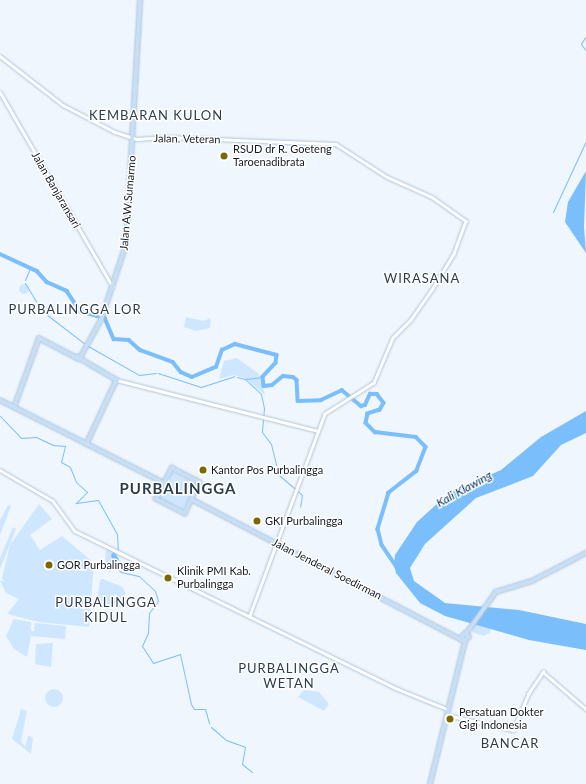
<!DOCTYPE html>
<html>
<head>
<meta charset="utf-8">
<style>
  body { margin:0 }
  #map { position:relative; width:586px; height:784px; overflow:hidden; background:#eff6fe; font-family:Lato,sans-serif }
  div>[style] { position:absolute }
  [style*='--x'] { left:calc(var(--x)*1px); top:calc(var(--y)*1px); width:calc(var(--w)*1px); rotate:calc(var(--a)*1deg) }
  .green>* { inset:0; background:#cee7ff }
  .round { border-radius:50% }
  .water>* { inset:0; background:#7bbefc }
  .stream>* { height:1px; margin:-0.5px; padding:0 0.5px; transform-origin:0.5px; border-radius:0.5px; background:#7bbefc }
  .river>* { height:3.5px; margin:-1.75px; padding:0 1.75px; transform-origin:1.75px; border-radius:1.75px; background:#7bbefc }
  .roads { filter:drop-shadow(0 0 1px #b1c4d6) drop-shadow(0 0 1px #b1c4d6) }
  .minor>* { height:2.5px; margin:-1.25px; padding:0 1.25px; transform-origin:1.25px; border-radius:1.25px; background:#fff }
  .major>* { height:3.5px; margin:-1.75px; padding:0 1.75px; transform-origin:1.75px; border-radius:1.75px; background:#c7dff6 }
  .dots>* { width:11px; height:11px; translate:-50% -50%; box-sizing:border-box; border:2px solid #fff; border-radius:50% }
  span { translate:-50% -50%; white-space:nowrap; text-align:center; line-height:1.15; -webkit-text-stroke:3px #fff; paint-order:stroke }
  .street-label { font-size:11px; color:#151b22 }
  .poi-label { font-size:11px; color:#151b22 }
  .left { translate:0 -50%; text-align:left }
  .water-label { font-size:12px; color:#01355c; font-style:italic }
  .quarter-label { font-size:13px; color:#2e3d4c; letter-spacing:1px }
  .district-label { font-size:15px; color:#2e3d4c; font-weight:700; letter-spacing:1px }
</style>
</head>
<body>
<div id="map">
  <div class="green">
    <i class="round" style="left:19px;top:284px;width:10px;height:10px"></i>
    <i style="clip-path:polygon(186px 317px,203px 321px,211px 318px,210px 328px,196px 331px,184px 327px)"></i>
    <i style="clip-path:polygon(237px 358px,259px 374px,265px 395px,245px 378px,233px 375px,219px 379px,224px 361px)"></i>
    <i style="clip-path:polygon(172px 472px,197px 484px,183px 509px,159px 499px)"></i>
    <i style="clip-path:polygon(39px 504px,52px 519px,30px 535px,40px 550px,62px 536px,94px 563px,89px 627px,39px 622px,7px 614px,19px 599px,6px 593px,0 581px,4px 581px,2px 578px,10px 545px)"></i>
    <i style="clip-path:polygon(8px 505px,11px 506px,0 535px,0 520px)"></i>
    <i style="clip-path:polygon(13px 527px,16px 529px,0 569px,0 558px)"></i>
    <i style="clip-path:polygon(106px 548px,118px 552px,117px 559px,122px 561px,113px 571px,109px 572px,105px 563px)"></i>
    <i style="clip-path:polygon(103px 579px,123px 587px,130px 608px,97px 604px,100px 580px)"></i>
    <i style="clip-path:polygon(14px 619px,31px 622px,31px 631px,34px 631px,35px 623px,66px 626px,65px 639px,31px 636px,27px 657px,14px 649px,6px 636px)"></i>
    <i style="clip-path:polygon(474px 624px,491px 627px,490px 633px,483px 636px,472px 632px)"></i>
    <i style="clip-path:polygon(53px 643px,51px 667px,35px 664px,36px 644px)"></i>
    <i class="round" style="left:45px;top:689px;width:18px;height:18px"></i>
    <i style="clip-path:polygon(304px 690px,319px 692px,329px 704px,324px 711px,298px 697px)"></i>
    <i style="clip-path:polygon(21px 709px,27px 711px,21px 741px,25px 747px,28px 736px,33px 737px,31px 754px,12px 739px)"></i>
  </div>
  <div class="water">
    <i style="clip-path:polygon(586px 171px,584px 227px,586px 253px,565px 222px,568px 202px)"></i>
    <i style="clip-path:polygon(586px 411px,586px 433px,561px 445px,533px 476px,476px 498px,425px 544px,410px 568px,414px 581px,445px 603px,519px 610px,586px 624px,586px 650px,529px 640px,445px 616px,420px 603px,396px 573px,394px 565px,395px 555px,417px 522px,449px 493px,501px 470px,541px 437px)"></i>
    <i style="clip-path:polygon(114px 552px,119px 559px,114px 569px,111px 555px)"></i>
  </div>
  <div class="stream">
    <i style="--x:586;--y:36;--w:9;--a:122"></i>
    <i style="--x:581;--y:44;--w:9;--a:54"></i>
    <i style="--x:553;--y:212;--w:78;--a:-65.1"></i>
    <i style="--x:25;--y:280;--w:13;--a:-67"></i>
    <i style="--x:25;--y:283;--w:33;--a:59"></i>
    <i style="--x:42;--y:311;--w:54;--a:37.5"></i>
    <i style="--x:88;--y:346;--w:59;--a:29.6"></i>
    <i style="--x:139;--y:375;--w:17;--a:-7"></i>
    <i style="--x:158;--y:373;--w:45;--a:18"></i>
    <i style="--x:201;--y:387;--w:35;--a:-18"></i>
    <i style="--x:237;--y:377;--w:8;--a:14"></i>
    <i style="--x:245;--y:379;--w:22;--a:43"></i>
    <i style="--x:261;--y:394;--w:14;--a:78"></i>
    <i style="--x:264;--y:408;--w:24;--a:95"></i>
    <i style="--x:262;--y:432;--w:15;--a:53"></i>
    <i style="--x:271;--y:444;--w:32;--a:76"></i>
    <i style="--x:279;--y:475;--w:30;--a:41"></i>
    <i style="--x:302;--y:495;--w:12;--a:99"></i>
    <i style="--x:245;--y:379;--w:18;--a:-6"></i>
    <i style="--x:0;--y:416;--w:30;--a:46"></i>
    <i style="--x:21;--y:438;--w:15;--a:-4"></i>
    <i style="--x:36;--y:437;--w:19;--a:25"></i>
    <i style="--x:53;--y:445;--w:12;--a:5"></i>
    <i style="--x:65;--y:446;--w:16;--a:104"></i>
    <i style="--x:61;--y:462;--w:10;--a:29"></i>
    <i style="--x:70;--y:467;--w:16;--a:68"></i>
    <i style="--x:76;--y:482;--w:15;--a:42"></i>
    <i style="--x:87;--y:492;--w:16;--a:135"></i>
    <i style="--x:76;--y:503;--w:22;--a:-8"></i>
    <i style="--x:98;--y:500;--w:39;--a:61"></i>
    <i style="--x:117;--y:534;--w:18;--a:87"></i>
    <i style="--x:115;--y:567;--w:8;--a:40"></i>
    <i style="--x:121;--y:572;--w:18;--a:13"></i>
    <i style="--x:139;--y:576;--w:22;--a:43"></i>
    <i style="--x:155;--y:591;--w:10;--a:73"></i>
    <i style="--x:158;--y:601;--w:15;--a:127"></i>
    <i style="--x:149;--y:613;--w:20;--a:93"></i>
    <i style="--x:148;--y:633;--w:14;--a:115"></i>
    <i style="--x:142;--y:646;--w:20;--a:57"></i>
    <i style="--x:153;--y:663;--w:28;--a:-18"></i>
    <i style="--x:180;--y:654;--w:51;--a:77.6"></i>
    <i style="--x:191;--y:704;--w:6;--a:59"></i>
    <i style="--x:194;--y:709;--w:11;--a:0"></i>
    <i style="--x:205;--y:709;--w:15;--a:74"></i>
    <i style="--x:211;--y:727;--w:20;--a:41"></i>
    <i style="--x:226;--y:740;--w:20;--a:20"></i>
    <i style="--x:245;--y:747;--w:17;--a:100"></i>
    <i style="--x:242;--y:764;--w:13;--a:39"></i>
  </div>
  <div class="river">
    <i style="--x:0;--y:254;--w:41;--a:24.7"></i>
    <i style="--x:37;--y:271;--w:15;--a:48"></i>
    <i style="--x:47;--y:282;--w:22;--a:24"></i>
    <i style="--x:67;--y:291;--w:24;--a:57"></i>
    <i style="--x:80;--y:311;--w:26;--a:16"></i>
    <i style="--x:105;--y:318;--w:23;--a:67"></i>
    <i style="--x:114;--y:339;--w:15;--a:4"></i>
    <i style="--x:129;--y:340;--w:15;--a:42"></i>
    <i style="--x:140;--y:350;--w:35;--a:20"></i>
    <i style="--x:173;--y:362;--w:13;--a:51"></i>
    <i style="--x:181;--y:372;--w:12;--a:24"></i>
    <i style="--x:192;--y:377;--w:26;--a:-23"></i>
    <i style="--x:216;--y:367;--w:18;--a:-71"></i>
    <i style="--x:222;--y:350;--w:14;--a:-25"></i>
    <i style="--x:235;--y:344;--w:43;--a:14.7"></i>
    <i style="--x:277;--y:355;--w:8;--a:97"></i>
    <i style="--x:276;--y:363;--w:19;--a:133"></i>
    <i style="--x:263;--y:377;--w:9;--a:84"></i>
    <i style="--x:264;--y:386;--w:8;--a:-7"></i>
    <i style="--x:272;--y:385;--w:14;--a:-39"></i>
    <i style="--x:283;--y:376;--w:10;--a:6"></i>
    <i style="--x:293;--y:377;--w:5;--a:37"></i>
    <i style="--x:297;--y:380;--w:21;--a:87"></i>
    <i style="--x:298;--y:401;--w:23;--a:-2"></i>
    <i style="--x:321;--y:400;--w:23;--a:-25"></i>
    <i style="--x:342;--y:390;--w:25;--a:40"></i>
    <i style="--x:361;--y:406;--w:4;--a:-14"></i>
    <i style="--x:365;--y:405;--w:12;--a:-66"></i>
    <i style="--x:370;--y:394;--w:7;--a:0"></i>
    <i style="--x:377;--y:394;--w:11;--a:52"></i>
    <i style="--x:384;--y:403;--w:8;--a:120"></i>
    <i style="--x:380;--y:410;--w:13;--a:162"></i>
    <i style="--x:368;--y:414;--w:9;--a:103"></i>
    <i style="--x:366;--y:423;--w:13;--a:45"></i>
    <i style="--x:375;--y:432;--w:41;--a:7"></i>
    <i style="--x:416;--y:437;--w:14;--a:45"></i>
    <i style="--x:426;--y:447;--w:26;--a:111"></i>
    <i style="--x:417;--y:471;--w:36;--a:142"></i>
    <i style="--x:389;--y:493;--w:38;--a:107"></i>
    <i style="--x:378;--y:529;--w:16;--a:76"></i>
    <i style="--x:382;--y:545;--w:27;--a:56"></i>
  </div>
  <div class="roads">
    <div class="minor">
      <i style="--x:0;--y:56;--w:80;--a:37.9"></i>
      <i style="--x:63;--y:105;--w:59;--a:27.4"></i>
      <i style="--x:115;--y:132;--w:23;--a:18"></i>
      <i style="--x:137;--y:139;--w:28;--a:-4"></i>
      <i style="--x:165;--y:137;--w:171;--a:2.3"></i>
      <i style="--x:336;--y:144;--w:61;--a:32.9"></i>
      <i style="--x:387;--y:177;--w:49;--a:24"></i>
      <i style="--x:432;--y:197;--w:42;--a:35.2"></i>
      <i style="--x:466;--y:221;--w:35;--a:110"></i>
      <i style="--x:454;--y:254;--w:42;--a:121.4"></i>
      <i style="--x:432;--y:290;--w:37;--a:125"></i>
      <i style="--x:411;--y:320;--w:25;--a:135"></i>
      <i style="--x:393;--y:338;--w:49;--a:112.9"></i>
      <i style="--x:374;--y:383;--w:58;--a:147.7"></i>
      <i style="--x:325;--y:414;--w:215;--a:110.4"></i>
      <i style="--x:0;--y:92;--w:225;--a:59.9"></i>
      <i style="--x:117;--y:380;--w:207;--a:14.2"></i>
      <i style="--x:0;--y:470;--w:61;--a:30.3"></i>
      <i style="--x:53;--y:501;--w:37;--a:54"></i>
      <i style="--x:75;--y:531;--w:356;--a:26.1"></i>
      <i style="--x:395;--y:688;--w:56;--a:22"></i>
      <i style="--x:447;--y:715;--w:68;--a:12.8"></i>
      <i style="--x:513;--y:730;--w:39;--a:-67"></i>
      <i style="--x:528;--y:694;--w:27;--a:-56"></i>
      <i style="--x:543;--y:672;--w:57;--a:40.7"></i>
    </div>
    <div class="major">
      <i style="--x:81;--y:356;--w:41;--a:-60.9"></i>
      <i style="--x:101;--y:320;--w:79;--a:-71.6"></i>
      <i style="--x:126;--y:245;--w:245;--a:-86.7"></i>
      <i style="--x:81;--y:359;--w:42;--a:30.3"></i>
      <i style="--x:117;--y:380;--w:71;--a:115.1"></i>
      <i style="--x:0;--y:400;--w:182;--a:26.8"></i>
      <i style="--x:14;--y:408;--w:74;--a:-70.3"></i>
      <i style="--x:39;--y:338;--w:45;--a:27.7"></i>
      <i style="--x:79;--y:359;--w:2;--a:-27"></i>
      <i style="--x:81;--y:358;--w:4;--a:-166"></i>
      <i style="--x:172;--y:468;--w:31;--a:27"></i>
      <i style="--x:200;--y:482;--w:35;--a:115"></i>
      <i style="--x:185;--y:514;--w:33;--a:-153"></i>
      <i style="--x:156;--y:499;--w:35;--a:-63"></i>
      <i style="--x:193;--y:500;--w:305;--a:27.5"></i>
      <i style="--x:464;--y:641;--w:6;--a:-39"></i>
      <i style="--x:469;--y:637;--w:5;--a:-143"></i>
      <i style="--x:465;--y:634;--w:5;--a:127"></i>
      <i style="--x:466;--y:634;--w:52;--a:-54.5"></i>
      <i style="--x:496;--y:592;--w:38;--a:-17"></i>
      <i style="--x:532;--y:581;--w:61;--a:-27.4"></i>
      <i style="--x:430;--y:784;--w:147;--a:-76.2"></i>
    </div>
  </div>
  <div class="dots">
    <i style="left:224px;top:156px;background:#7a6900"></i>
    <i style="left:203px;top:470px;background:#7a6900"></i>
    <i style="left:257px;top:521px;background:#7a6900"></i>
    <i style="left:49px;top:565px;background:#7a6900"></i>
    <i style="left:168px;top:578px;background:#7a6900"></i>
    <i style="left:450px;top:719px;background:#7a6900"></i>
  </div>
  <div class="street-label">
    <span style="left:187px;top:139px;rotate:1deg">Jalan. Veteran</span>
    <span style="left:56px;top:190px;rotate:60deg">Jalan Banjaransari</span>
    <span style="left:128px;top:203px;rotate:-85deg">Jalan A.W.Sumarmo</span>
    <span style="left:327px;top:569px;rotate:27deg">Jalan Jenderal Soedirman</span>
  </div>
  <div class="poi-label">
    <span class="left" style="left:233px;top:156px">RSUD dr R. Goeteng<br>Taroenadibrata</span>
    <span class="left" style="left:211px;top:470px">Kantor Pos Purbalingga</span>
    <span class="left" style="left:265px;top:521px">GKI Purbalingga</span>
    <span class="left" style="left:57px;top:565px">GOR Purbalingga</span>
    <span class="left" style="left:177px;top:578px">Klinik PMI Kab.<br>Purbalingga</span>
    <span class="left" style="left:459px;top:719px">Persatuan Dokter<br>Gigi Indonesia</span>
  </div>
  <div class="water-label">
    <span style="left:464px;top:489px;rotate:-29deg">Kali Klawing</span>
  </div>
  <div class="quarter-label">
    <span style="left:156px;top:115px">KEMBARAN KULON</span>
    <span style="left:422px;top:278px">WIRASANA</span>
    <span style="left:75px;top:309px">PURBALINGGA LOR</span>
    <span style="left:106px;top:610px">PURBALINGGA<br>KIDUL</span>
    <span style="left:289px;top:676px">PURBALINGGA<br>WETAN</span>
    <span style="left:510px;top:743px">BANCAR</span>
  </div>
  <div class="district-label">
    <span style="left:178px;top:489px">PURBALINGGA</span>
  </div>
</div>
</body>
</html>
